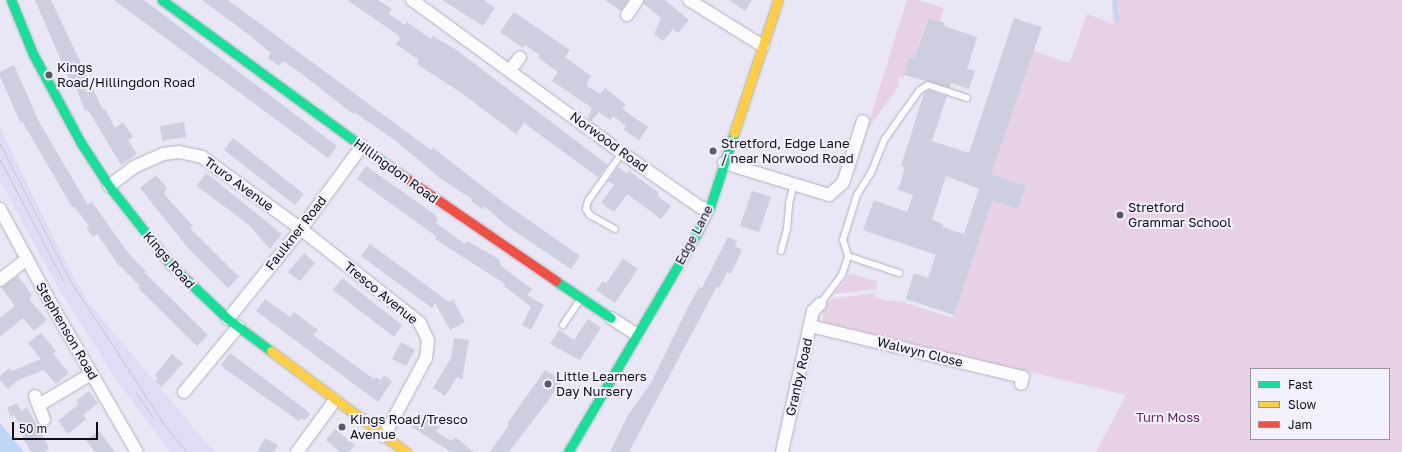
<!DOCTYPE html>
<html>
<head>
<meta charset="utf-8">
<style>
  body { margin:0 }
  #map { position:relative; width:1402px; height:452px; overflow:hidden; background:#e9e6f5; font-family:"Golos Text",sans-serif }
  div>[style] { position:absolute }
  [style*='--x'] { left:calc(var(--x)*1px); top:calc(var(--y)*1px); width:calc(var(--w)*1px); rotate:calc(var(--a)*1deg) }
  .built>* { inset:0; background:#e1dcf6 }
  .green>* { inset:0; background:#e7d1e7 }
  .water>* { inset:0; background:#bed5f6 }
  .stream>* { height:3.5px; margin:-1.75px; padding:0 1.75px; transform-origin:1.75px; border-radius:1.75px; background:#bed5f6 }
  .building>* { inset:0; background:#cdcee0 }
  .roads { filter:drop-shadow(0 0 1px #b2b0bb) drop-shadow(0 0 1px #b2b0bb) }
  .lane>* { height:6px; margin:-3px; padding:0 3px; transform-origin:3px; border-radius:3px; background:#fcfbfe }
  .street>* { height:12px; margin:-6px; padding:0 6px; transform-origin:6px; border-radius:6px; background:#fcfbfe }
  .fast>* { height:9px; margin:-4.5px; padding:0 4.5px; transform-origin:4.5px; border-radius:4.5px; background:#16e098 }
  .slow>* { height:9px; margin:-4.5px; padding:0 4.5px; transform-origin:4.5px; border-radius:4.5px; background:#ffcf43 }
  .jam>* { height:9px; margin:-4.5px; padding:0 4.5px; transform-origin:4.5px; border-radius:4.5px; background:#f24e42 }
  .tram>* { height:1px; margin:-0.5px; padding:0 0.5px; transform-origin:0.5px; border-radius:0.5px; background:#c9c8cc }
  .dots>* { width:11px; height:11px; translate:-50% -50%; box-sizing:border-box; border:2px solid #f1f0fb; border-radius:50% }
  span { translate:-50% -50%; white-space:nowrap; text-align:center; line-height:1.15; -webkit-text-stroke:4px #f1f0fb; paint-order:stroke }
  .poi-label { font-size:13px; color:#100f17 }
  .left { translate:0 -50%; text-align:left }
  .street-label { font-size:13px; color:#100f17 }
  .park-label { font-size:13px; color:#65265b }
  .legend { position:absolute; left:1250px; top:368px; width:140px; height:72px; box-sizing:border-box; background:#f1f0fb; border:1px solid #9796a0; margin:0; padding:5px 7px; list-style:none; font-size:12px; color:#100f17 }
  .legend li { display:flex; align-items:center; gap:8px; height:20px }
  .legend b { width:20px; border:1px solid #9796a0 }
  .scale { position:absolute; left:12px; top:422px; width:86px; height:18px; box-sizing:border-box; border:2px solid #100f17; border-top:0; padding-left:5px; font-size:12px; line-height:14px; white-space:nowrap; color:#100f17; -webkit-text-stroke:3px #f1f0fb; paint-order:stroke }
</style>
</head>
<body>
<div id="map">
  <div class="built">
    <i style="clip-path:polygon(0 127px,64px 259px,88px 302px,214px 452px,170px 452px,120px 385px,60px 291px,0 181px)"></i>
  </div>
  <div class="green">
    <i style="clip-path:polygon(907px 0,918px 0,944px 8px,940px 21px,927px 18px,914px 59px,909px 57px,903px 78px,898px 77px,899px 86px,866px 131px)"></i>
    <i style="clip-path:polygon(evenodd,1112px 0,1402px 0,1402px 452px,1096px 452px,1126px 395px,823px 322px,823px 307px,832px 299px,875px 293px,874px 297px,884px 300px,902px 302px,953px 318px,991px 201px,1018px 209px,1026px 186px,991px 174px,1032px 50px,1064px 62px,1070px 62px,1087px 14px,1113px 24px,1112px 0,1251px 369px,1389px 369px,1389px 439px,1251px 439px,1251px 369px)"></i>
    <i style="clip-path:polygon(850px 274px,877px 281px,877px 289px,834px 294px)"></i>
  </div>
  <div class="water">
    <i style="clip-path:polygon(0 423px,24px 452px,0 452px)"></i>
  </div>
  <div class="stream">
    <i style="--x:1115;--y:0;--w:20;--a:81"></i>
  </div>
  <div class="building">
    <i style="clip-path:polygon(35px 0,51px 0,103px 110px,105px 109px,115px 128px,123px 122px,133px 137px,128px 140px,137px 154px,121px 165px,88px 110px,85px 111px,73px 80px,70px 81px)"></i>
    <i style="clip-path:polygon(114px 0,144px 0,337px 146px,328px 158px)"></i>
    <i style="clip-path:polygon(202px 0,228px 0,431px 150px,433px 148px,503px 202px,580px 256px,571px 269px,507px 226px,484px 206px,482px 209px,471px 201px,472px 199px,440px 178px,396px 141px,354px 112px,353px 114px,302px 74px,283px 61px,279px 66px,268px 58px,271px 53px,252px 37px)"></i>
    <i style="clip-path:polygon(347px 0,378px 0,392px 9px,389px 14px,405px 25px,407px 22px,431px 39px,433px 36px,455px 49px,608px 165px,598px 177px,524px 123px,516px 134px,460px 92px,417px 64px,419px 60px,396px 44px,400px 39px,398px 35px)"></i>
    <i style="clip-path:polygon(442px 0,484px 0,495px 8px,483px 26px)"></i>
    <i style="clip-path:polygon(605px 0,628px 0,621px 11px)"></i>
    <i style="clip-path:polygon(644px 0,665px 0,689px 20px,678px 33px,673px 29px,663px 41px,654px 34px,661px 18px,644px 4px)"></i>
    <i style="clip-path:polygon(729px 0,752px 0,745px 11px)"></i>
    <i style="clip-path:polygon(514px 12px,570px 50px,565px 57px,591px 76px,586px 85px,600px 94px,605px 88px,626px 105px,622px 109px,648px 127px,639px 140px,624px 130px,626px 126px,613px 116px,610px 120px,599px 112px,591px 121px,588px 119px,592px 108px,552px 81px,558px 72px,538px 58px,540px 55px,525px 45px,523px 48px,500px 32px)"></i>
    <i style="clip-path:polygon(928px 18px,945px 23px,944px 26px,977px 37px,967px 69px,975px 71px,969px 89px,951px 83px,950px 88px,904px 75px,909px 57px,914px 59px)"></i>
    <i style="clip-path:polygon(evenodd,1014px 18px,1042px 27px,991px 174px,1026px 186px,1018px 209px,992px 201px,954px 315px,906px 299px,914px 273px,928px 278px,936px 255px,863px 230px,874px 200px,907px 212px,913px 195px,898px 190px,905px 167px,901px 166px,924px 93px,929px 90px,947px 96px,932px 141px,969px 153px,1014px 18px,946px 176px,979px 189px,964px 234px,942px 227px,943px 224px,932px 220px,946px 176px)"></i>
    <i style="clip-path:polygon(14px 65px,39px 122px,88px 205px,92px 202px,129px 254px,146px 271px,144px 272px,208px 335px,197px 346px,138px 288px,140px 286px,118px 264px,97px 234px,93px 237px,86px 228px,89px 226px,74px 206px,72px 207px,22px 121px,20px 122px,0 76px,0 72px)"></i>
    <i style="clip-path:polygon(184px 122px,186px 137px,162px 141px,160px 126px)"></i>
    <i style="clip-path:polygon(233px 138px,304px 194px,295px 205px,224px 150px)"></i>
    <i style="clip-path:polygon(366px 166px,434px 214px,438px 219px,436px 223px,465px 244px,467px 241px,499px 259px,501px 266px,532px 289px,527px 295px,544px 305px,531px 330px,522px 325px,531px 307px,504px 286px,505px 284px,435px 239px,437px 237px,357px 179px)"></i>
    <i style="clip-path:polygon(618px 167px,627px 174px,629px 171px,659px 193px,657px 196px,671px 206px,661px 219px,627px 194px,614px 212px,601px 203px,614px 185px,608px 181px)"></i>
    <i style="clip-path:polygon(206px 173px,282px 234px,270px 249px,249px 225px,197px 186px)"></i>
    <i style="clip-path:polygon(156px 175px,167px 188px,164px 194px,193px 226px,190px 228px,239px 277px,228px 288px,187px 247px,140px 188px)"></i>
    <i style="clip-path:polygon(752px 191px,771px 197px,759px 232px,740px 226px)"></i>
    <i style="clip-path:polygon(728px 237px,737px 241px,735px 246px,742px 250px,731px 274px,727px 272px,719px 288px,717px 286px,629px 452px,610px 452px,627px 417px,651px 383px,687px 309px,699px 287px,702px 288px)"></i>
    <i style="clip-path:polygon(370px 244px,449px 302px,453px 300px,465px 322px,450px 330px,435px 303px,432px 308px,361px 256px)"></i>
    <i style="clip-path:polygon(304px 253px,315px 263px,300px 281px,288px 272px)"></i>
    <i style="clip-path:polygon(623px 259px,638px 269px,615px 303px,596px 290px,603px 281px,606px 283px)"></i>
    <i style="clip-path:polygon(18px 276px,32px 295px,29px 299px,47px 320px,34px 331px,23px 318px,0 337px,0 318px,15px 306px,1px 287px)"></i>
    <i style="clip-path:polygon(342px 278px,402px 325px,394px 337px,333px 290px)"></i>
    <i style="clip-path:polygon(265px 299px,290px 317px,294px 312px,318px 330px,313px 335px,374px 379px,376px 377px,381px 380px,384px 375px,392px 381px,378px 402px,256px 311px)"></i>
    <i style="clip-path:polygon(588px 319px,601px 328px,580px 360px,550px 344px,559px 330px,574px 340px)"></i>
    <i style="clip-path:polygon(41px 333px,56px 351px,53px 354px,69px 373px,56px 384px,44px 370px,18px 380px,8px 389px,0 380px,0 376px,9px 368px,12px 371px,41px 359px,28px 343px)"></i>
    <i style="clip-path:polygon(454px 338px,469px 340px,462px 380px,457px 377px,445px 396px,433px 388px,451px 358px)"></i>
    <i style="clip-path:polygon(401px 342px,415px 350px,406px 366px,392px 359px)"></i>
    <i style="clip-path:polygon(230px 353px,310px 413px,305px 420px,301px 418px,299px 421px,225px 369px,221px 365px)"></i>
    <i style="clip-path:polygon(172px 354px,183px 363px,162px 387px,155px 381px,158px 378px,155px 375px)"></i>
    <i style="clip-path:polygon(545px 370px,562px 380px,550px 398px,509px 452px,490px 452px,509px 425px,507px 424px)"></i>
    <i style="clip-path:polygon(89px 391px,98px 403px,83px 415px,86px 419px,68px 434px,58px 421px,79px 404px,76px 401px)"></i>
    <i style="clip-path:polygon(17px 403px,21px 411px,27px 407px,49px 448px,45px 452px,31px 452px,22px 437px,25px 435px,14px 415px,11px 417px,7px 408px)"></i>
    <i style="clip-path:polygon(419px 412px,440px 426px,436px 432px,452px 441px,455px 437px,474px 452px,451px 452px,410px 426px)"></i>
    <i style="clip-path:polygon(335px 429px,355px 445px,349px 452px,340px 452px,326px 440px)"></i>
    <i style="clip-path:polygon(99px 431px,115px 452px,95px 452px,86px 440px)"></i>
    <i style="clip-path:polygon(265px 438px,278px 445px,274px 452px,257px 452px)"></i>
  </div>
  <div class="roads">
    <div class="lane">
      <i style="--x:615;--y:229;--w:29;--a:-151"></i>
      <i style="--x:590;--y:215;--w:7;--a:-124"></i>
      <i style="--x:586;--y:209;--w:8;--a:-76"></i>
      <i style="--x:588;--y:201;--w:59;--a:-54.7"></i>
      <i style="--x:781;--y:251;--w:23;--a:-75"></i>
      <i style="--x:787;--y:229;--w:25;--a:-85"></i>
      <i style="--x:789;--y:204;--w:18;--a:-77"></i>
      <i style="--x:848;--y:256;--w:54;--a:18.4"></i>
      <i style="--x:820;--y:304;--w:36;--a:-53"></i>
      <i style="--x:842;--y:275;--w:20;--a:-72"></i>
      <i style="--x:848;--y:256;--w:17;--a:-107"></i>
      <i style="--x:843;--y:240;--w:47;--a:-72.7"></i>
      <i style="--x:857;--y:195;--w:26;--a:-58"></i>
      <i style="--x:871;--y:173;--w:37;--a:-68"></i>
      <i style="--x:885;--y:139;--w:28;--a:-55"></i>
      <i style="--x:901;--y:116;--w:32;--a:-54"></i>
      <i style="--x:920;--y:90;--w:9;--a:-32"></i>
      <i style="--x:928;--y:85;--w:41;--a:18.4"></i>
      <i style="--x:563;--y:325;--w:32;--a:-56"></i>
    </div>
    <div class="street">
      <i style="--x:412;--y:0;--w:260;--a:36.1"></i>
      <i style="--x:622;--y:153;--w:95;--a:34.7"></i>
      <i style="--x:700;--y:207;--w:9;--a:18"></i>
      <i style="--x:689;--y:0;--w:87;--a:31.9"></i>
      <i style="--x:627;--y:15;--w:18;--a:-56"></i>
      <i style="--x:510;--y:70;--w:16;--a:-52"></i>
      <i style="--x:724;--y:163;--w:110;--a:16.9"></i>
      <i style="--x:829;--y:195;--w:18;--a:-41"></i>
      <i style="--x:843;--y:183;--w:65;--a:-72.1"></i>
      <i style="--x:109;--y:186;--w:31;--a:-37"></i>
      <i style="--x:134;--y:167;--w:32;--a:-24"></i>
      <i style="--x:163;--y:154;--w:16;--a:-7"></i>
      <i style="--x:179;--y:152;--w:24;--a:12"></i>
      <i style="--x:202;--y:157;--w:122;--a:36"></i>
      <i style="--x:301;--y:229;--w:152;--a:38.3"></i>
      <i style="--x:420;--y:323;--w:19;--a:65"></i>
      <i style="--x:428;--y:340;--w:18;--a:96"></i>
      <i style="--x:426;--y:358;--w:89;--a:118.3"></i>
      <i style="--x:0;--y:209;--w:114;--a:61.6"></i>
      <i style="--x:54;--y:309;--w:165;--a:59.9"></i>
      <i style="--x:0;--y:280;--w:34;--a:-38"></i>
      <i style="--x:611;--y:318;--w:30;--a:33"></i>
      <i style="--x:228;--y:319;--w:116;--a:-51"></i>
      <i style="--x:301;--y:229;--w:103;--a:-53.7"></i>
      <i style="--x:810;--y:326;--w:219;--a:13.5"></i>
      <i style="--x:1023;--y:377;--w:7;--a:106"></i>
      <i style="--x:184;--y:392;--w:85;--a:-50.3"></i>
      <i style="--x:35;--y:396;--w:25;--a:69"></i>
      <i style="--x:39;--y:405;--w:61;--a:-30.8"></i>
      <i style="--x:297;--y:452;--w:64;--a:-53.8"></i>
      <i style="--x:782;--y:452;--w:144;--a:-77.6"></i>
      <i style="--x:813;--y:311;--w:10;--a:-45"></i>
    </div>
    <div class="fast">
      <i style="--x:11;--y:0;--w:58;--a:67.8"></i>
      <i style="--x:33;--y:54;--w:101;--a:61.7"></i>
      <i style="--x:81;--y:143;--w:51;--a:56.9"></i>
      <i style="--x:109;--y:186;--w:100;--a:51.9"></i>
      <i style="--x:171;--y:265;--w:79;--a:43.5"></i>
      <i style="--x:228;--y:319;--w:54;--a:36.7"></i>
      <i style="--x:162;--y:0;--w:295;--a:36.2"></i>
      <i style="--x:556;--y:281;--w:66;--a:33.9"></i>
      <i style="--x:568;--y:452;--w:252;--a:-59.5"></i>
      <i style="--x:696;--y:235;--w:28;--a:-63"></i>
      <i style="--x:709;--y:210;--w:81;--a:-72"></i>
    </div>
    <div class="slow">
      <i style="--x:734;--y:133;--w:140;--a:-71.7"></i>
      <i style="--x:271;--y:351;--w:169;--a:36.8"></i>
    </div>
    <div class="jam">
      <i style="--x:400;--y:174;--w:189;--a:34.4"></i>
    </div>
  </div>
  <div class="tram">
    <i style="--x:0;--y:144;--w:152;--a:62.9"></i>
    <i style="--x:69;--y:279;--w:177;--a:56.8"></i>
    <i style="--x:166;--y:427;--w:33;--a:50"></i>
    <i style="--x:0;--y:160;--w:136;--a:62.3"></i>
    <i style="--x:135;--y:391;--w:34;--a:56"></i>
  </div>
  <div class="dots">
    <i style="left:49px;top:75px;background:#5c5a65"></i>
    <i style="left:713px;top:151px;background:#5c5a65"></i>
    <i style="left:1120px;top:215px;background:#5c5a65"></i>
    <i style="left:548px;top:384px;background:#5c5a65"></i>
    <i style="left:342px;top:427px;background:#5c5a65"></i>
  </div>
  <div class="poi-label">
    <span class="left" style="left:57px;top:75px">Kings<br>Road/Hillingdon Road</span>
    <span class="left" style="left:721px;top:151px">Stretford, Edge Lane<br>/ near Norwood Road</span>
    <span class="left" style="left:1128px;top:215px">Stretford<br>Grammar School</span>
    <span class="left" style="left:556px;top:384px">Little Learners<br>Day Nursery</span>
    <span class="left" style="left:350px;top:427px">Kings Road/Tresco<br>Avenue</span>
  </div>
  <div class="street-label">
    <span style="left:609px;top:142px;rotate:36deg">Norwood Road</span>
    <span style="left:396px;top:171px;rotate:36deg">Hillingdon Road</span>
    <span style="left:239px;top:184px;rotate:36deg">Truro Avenue</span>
    <span style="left:296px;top:233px;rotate:-52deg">Faulkner Road</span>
    <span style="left:694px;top:235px;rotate:-62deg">Edge Lane</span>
    <span style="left:169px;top:260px;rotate:49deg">Kings Road</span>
    <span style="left:381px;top:293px;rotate:39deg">Tresco Avenue</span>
    <span style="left:67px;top:331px;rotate:60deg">Stephenson Road</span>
    <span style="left:920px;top:352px;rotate:14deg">Walwyn Close</span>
    <span style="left:799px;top:377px;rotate:-77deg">Granby Road</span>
  </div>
  <div class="park-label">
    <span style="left:1168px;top:417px">Turn Moss</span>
  </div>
  <ul class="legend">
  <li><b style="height:5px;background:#16e098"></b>Fast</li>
  <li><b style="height:5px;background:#ffcf43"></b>Slow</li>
  <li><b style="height:5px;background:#f24e42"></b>Jam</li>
  </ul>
  <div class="scale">50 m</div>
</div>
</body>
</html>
